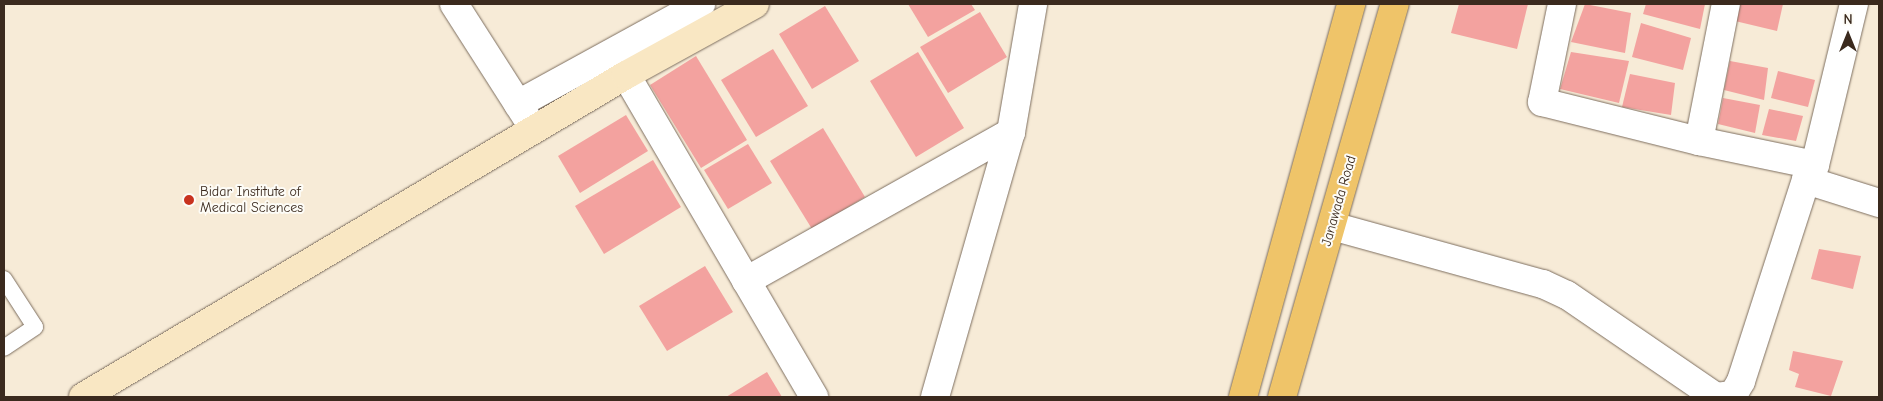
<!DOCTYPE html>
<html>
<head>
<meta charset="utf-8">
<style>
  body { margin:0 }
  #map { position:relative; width:1883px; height:401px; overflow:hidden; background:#f7ebd7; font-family:"Comic Neue",sans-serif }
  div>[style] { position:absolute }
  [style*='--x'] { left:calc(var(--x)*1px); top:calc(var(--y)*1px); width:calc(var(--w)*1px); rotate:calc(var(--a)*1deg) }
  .building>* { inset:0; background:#f3a29f }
  .roads { filter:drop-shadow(0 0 1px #7d6e5f) drop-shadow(0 0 1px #7d6e5f) }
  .lane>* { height:16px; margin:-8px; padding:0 8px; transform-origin:8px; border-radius:8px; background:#fff }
  .street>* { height:28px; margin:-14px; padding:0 14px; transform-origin:14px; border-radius:14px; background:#fff }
  .secondary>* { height:28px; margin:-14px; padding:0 14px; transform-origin:14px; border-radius:14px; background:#f9e7c3 }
  .primary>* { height:28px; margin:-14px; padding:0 14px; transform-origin:14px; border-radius:14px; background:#efc469 }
  .dots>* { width:14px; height:14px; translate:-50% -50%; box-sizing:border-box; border:2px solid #fdfcf7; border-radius:50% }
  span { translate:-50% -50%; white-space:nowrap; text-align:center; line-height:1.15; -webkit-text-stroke:4px #fdfcf7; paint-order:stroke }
  .poi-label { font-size:14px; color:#3b2a1e }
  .left { translate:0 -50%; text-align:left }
  .street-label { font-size:14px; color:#3b2a1e }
  .frame { position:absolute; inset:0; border:5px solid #3b2a1e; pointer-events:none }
  .north { position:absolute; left:1823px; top:10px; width:50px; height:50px; -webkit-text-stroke:4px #fdfcf7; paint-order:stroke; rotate:0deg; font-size:14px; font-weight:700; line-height:20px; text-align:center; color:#3b2a1e }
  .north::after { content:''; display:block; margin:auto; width:18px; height:22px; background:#3b2a1e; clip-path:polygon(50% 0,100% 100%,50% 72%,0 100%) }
</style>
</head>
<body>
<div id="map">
  <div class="building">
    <i style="clip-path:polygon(908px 4px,971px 4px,975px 10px,928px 37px)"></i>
    <i style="clip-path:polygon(1459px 4px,1528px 4px,1517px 49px,1451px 33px)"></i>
    <i style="clip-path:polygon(1585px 4px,1631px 13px,1625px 53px,1571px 42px)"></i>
    <i style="clip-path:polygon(1646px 4px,1705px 4px,1700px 29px,1643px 14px)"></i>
    <i style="clip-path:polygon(1739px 4px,1783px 4px,1777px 31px,1735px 21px)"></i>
    <i style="clip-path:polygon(825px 6px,859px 61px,812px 89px,779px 34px)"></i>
    <i style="clip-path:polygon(980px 12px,1007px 57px,948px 93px,920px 47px)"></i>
    <i style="clip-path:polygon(1641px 23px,1691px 38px,1683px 70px,1632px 57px)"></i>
    <i style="clip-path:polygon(773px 49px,808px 106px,756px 137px,721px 80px)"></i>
    <i style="clip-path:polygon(918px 52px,964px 128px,916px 157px,870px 81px)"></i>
    <i style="clip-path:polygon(1571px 52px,1629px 61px,1619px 103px,1560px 89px)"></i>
    <i style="clip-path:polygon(696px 56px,747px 140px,701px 168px,650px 85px)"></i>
    <i style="clip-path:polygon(1730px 61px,1768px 68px,1764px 100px,1724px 90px)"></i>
    <i style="clip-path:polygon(1778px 71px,1815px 80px,1808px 107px,1771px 98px)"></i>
    <i style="clip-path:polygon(1630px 74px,1675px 83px,1671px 115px,1622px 107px)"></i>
    <i style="clip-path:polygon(1723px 98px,1760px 105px,1755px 133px,1718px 124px)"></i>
    <i style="clip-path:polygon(1769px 109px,1803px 116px,1796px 141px,1762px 135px)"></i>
    <i style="clip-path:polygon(626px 115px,648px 151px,580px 193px,558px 156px)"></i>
    <i style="clip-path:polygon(823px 128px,865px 197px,812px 229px,770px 161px)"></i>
    <i style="clip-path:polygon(748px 144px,772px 183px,728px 209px,704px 170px)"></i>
    <i style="clip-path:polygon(653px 160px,681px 207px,604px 254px,575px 206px)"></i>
    <i style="clip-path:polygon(1819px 249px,1861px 256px,1853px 289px,1811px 279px)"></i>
    <i style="clip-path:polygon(705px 266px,733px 312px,667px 351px,639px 306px)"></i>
    <i style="clip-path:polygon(1793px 351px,1843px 361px,1831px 396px,1795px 387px,1799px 374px,1789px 370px)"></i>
    <i style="clip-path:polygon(767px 372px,782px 397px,726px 397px)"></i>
  </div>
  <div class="roads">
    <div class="lane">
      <i style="--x:4;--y:279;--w:57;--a:57.1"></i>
      <i style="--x:35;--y:327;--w:37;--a:146"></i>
    </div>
    <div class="street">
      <i style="--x:454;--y:4;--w:135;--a:57.4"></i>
      <i style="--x:1562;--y:4;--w:100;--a:101.5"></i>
      <i style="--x:1542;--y:102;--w:162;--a:14"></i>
      <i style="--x:1699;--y:141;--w:118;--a:11.7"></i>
      <i style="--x:1815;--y:165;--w:17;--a:121"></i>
      <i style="--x:1806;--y:180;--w:77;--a:17.5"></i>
      <i style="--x:626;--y:75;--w:373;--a:59.7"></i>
      <i style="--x:518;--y:104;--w:209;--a:-28.7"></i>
      <i style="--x:1699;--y:141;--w:140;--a:-78.9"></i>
      <i style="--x:1815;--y:165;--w:166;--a:-76.4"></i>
      <i style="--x:1332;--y:226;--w:219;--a:15.4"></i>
      <i style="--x:1543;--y:284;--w:26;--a:25"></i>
      <i style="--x:1567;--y:295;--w:181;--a:34.4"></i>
      <i style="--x:1716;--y:397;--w:17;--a:-7"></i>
      <i style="--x:1733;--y:395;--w:16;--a:-60"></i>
      <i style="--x:1741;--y:381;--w:211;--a:-72.1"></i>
      <i style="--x:746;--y:281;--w:304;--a:-29.3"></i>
      <i style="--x:935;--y:397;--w:276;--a:-74"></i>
      <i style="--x:1011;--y:132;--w:130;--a:-80.2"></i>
    </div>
    <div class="secondary">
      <i style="--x:83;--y:397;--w:631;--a:-30.67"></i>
      <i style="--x:626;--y:75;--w:147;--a:-28.8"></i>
    </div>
    <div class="primary">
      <i style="--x:1243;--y:397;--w:408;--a:-74.6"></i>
      <i style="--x:1282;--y:397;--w:409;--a:-74"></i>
    </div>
  </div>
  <div class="dots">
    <i style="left:189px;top:200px;background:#c8321e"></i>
  </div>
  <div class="poi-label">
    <span class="left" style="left:200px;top:200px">Bidar Institute of<br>Medical Sciences</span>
  </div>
  <div class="street-label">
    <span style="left:1339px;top:201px;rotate:-74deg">Janawada Road</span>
  </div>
  <div class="frame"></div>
  <div class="north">N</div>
</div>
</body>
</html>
